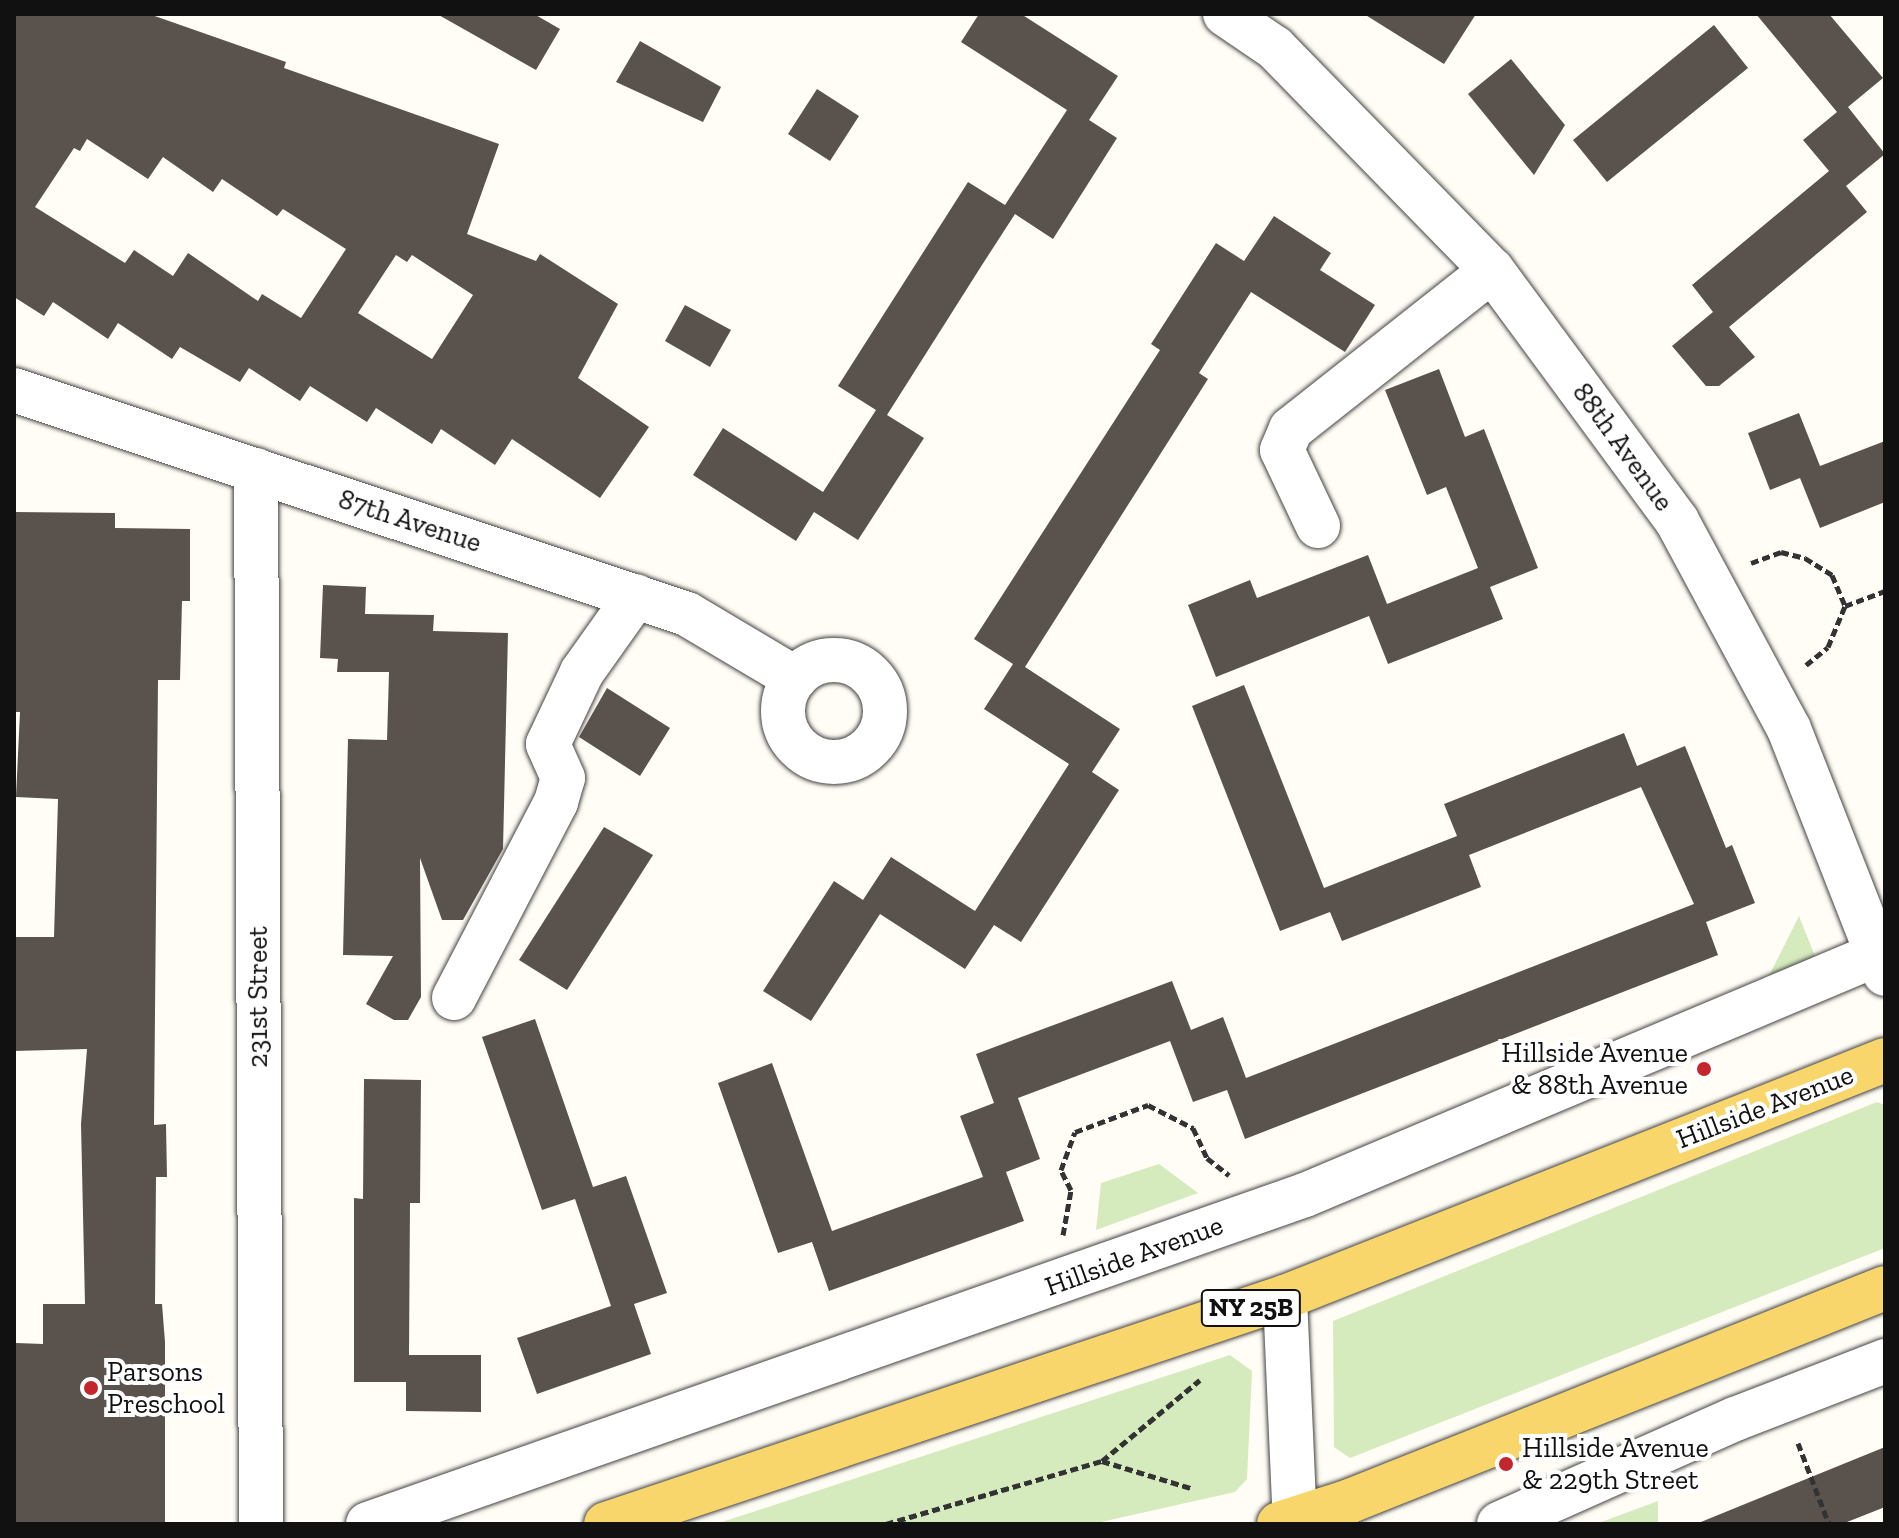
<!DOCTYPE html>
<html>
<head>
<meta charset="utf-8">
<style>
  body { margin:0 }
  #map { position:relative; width:1899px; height:1538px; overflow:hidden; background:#fffdf5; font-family:"Zilla Slab",serif }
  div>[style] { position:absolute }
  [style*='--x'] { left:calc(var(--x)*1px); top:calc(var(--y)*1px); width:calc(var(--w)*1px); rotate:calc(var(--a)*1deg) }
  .green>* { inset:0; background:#d5ebbd }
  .building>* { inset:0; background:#5a524d }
  .path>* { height:5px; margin-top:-2.5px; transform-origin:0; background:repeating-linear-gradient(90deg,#333 0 8px,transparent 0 12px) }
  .roads { filter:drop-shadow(0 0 2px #444) drop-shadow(0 0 2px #444) }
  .minor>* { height:44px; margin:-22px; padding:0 22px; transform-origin:22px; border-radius:22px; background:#fff }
  .minor>.ring { margin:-22px; padding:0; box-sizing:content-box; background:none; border:44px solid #fff; border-radius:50% }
  .major>* { height:44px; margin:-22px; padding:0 22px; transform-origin:22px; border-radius:22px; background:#f9d66b }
  .dots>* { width:22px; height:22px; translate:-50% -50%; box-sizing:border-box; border:4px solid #fff; border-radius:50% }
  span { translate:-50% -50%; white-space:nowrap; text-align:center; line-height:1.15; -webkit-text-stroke:8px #fff; paint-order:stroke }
  .shield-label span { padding:2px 6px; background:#fff; border:2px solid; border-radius:6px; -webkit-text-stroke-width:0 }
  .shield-label { font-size:26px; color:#111; font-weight:700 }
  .street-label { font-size:28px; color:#111 }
  .poi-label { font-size:28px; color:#111 }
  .right { translate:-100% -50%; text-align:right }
  .left { translate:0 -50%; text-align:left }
  .frame { position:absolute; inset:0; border:16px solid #111; pointer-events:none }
</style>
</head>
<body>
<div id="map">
  <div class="green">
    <i style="clip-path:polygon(1799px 916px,1817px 961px,1766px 982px)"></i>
    <i style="clip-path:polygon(1877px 1102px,1885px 1105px,1885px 1248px,1350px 1458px,1334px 1447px,1333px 1321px)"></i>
    <i style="clip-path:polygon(1159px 1164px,1198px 1193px,1096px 1230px,1101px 1183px)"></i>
    <i style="clip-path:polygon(1230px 1355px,1252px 1371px,1247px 1479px,1235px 1492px,1092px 1524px,716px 1524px)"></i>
    <i style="clip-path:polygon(1658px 1501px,1658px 1524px,1596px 1524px)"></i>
  </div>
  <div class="building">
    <i style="clip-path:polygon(evenodd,14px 14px,149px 14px,286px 62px,284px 68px,499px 144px,467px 234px,536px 261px,540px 254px,618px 304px,578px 378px,649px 427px,600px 498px,512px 439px,495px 465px,441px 429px,432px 444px,376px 408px,367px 422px,310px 386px,300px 401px,249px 368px,240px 382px,180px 347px,172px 359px,118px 323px,108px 339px,53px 302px,44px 316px,14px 297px,14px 14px,87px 139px,148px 179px,163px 157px,213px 192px,222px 179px,277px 216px,283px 209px,346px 249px,301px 318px,262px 294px,258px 301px,188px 253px,173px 276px,134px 250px,125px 263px,35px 207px,74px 148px,80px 151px,87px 139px,14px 14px,396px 255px,407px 262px,412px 255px,473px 295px,432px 359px,358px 313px,396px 255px)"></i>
    <i style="clip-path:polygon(437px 14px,534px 14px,560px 29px,536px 70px)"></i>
    <i style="clip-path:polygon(979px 14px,1021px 14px,1118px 76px,1089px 120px,1117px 138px,1053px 239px,1015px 214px,982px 265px,887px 415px,924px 438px,858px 540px,814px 512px,796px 541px,693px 475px,723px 428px,823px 492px,876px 410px,838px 386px,968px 182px,1005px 205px,1067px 110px,961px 42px)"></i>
    <i style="clip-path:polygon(1364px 14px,1476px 14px,1444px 64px)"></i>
    <i style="clip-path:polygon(1756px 14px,1829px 14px,1883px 78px,1848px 107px,1885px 154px,1846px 186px,1867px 212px,1729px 327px,1755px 357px,1719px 386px,1706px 386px,1672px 346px,1713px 312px,1692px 285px,1829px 171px,1803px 140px,1837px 112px)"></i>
    <i style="clip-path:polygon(1714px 25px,1748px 68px,1607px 182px,1573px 140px)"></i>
    <i style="clip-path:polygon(640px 41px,721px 87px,703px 122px,616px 82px)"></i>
    <i style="clip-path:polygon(1511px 59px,1565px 125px,1534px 175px,1468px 94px)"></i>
    <i style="clip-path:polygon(817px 89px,859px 116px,830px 161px,788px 134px)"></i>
    <i style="clip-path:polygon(1274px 216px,1331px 253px,1320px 270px,1375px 305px,1345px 352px,1251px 292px,1199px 373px,1208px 379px,1025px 667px,1120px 729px,1092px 772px,1119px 790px,1021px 942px,994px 925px,965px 969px,880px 914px,811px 1021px,763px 991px,834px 881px,863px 900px,891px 857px,975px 911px,1069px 764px,984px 709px,1013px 664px,974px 639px,1160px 350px,1151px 344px,1216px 243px,1244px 261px)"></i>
    <i style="clip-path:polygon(685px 305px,731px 330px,710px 367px,665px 341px)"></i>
    <i style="clip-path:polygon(1439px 369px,1465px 437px,1484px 429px,1538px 568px,1490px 587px,1503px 619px,1388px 664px,1369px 616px,1216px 677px,1188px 605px,1250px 580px,1257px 598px,1368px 555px,1387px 604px,1478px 568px,1446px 487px,1427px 495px,1385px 390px)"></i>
    <i style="clip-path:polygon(1799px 413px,1820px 466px,1885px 441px,1885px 502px,1820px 528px,1800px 478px,1770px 490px,1748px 433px)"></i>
    <i style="clip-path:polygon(14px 512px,115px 513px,115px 528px,190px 529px,190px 601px,182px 601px,180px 680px,158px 680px,154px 1125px,166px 1124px,167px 1177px,156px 1177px,155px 1304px,162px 1304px,165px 1342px,165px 1524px,14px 1524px,16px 1343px,43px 1344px,43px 1304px,85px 1304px,81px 1124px,87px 1049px,14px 1051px,14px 937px,54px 937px,58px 799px,16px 797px,20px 712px,14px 712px)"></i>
    <i style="clip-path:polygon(323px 585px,366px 587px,365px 614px,434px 615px,433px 631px,508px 633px,503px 849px,463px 920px,442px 920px,420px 858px,421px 997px,408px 1020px,394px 1020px,366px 1004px,393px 956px,343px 955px,348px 739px,387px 740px,389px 672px,337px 672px,338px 659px,320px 658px)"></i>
    <i style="clip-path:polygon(1244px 685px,1324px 888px,1457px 836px,1444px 804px,1624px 733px,1637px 766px,1685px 746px,1726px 848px,1732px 845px,1755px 903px,1706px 922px,1718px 955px,1245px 1139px,1227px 1090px,1193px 1102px,1170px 1041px,1018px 1098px,1040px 1159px,1006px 1172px,1024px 1221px,829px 1291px,812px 1242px,778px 1253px,718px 1083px,772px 1063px,832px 1231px,983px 1177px,960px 1116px,994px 1103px,976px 1054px,1172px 981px,1191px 1030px,1223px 1017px,1246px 1078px,1694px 904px,1641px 787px,1469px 855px,1481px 887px,1342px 941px,1330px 912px,1280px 931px,1192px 706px)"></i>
    <i style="clip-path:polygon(607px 688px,670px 728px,640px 776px,579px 737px)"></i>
    <i style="clip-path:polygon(604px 827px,653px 855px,567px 990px,519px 960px)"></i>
    <i style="clip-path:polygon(535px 1019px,593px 1187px,626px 1176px,667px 1293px,634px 1304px,651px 1354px,537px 1394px,517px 1338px,611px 1306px,575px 1199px,542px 1210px,482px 1037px)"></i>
    <i style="clip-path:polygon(364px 1079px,421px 1080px,420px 1203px,410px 1203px,409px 1355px,481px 1355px,481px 1412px,406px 1411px,406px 1382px,354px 1382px,354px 1198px,363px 1199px)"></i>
    <i style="clip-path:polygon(1885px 1447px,1885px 1507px,1842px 1524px,1696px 1524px)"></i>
  </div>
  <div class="path">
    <i style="--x:1751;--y:563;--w:32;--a:-20"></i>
    <i style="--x:1781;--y:552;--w:25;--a:14"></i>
    <i style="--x:1805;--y:558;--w:32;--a:32"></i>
    <i style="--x:1832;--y:575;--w:34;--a:67"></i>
    <i style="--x:1806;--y:665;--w:28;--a:-39"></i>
    <i style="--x:1828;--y:647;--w:44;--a:-67.5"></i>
    <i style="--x:1845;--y:606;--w:43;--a:-20.6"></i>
    <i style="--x:1063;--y:1235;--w:46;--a:-79.9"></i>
    <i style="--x:1071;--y:1190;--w:22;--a:-117"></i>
    <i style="--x:1061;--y:1170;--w:40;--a:-69.8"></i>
    <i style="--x:1075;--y:1132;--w:78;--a:-20.3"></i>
    <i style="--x:1148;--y:1105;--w:51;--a:27.1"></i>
    <i style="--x:1193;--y:1128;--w:33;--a:65"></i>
    <i style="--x:1207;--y:1158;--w:28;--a:38"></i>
    <i style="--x:1798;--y:1443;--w:87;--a:69.1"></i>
    <i style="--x:1102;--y:1461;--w:93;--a:16.9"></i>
    <i style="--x:886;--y:1524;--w:225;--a:-16.3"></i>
    <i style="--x:1102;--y:1461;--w:127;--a:-39.6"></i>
  </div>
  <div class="roads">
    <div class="minor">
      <i style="--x:1225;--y:14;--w:60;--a:34.2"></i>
      <i style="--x:1275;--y:48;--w:310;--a:45.7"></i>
      <i style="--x:1492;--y:270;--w:312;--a:53.6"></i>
      <i style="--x:1677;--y:521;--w:236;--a:61.7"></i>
      <i style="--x:1789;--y:729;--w:263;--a:68.6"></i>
      <i style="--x:14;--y:390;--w:709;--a:18.41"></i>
      <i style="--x:687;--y:614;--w:126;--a:30.7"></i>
      <i style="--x:256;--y:470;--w:1054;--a:89.73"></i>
      <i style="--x:1318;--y:526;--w:84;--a:-115.3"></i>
      <i style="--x:1282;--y:450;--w:23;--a:-67"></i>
      <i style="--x:1291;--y:429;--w:256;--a:-38.3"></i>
      <i class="ring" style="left:783px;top:660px;width:58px;height:58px"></i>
      <i style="--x:454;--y:998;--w:221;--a:-62.5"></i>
      <i style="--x:556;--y:802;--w:25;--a:-74"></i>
      <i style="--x:563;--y:778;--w:37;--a:-114"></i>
      <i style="--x:548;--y:744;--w:80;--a:-64.7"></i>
      <i style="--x:582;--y:672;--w:93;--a:-54.6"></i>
      <i style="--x:1285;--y:1297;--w:227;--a:87.5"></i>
      <i style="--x:368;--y:1524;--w:993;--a:-19.35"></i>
      <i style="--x:1305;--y:1195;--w:629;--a:-22.82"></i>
      <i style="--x:1499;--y:1524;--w:258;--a:-24"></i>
      <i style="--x:1735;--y:1419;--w:161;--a:-21.1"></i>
    </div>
    <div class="major">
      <i style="--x:606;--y:1524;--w:716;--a:-18.49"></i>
      <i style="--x:1285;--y:1297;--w:645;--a:-21.55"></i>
      <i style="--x:1279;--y:1524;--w:75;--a:-17.9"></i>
      <i style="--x:1350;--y:1501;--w:576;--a:-21.71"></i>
    </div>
  </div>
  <div class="dots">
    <i style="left:1704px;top:1069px;background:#c4262e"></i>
    <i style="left:91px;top:1388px;background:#c4262e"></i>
    <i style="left:1506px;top:1464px;background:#c4262e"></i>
  </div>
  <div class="shield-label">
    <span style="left:1251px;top:1308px">NY 25B</span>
  </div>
  <div class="street-label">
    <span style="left:1623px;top:447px;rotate:54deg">88th Avenue</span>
    <span style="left:410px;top:521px;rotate:18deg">87th Avenue</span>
    <span style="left:258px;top:997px;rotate:-90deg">231st Street</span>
    <span style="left:1765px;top:1107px;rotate:-21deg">Hillside Avenue</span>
    <span style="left:1134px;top:1256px;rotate:-20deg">Hillside Avenue</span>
  </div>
  <div class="poi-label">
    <span class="right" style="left:1688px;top:1069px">Hillside Avenue<br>&amp; 88th Avenue</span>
    <span class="left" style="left:107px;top:1388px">Parsons<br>Preschool</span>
    <span class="left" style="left:1522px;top:1464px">Hillside Avenue<br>&amp; 229th Street</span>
  </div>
  <div class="frame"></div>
</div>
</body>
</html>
